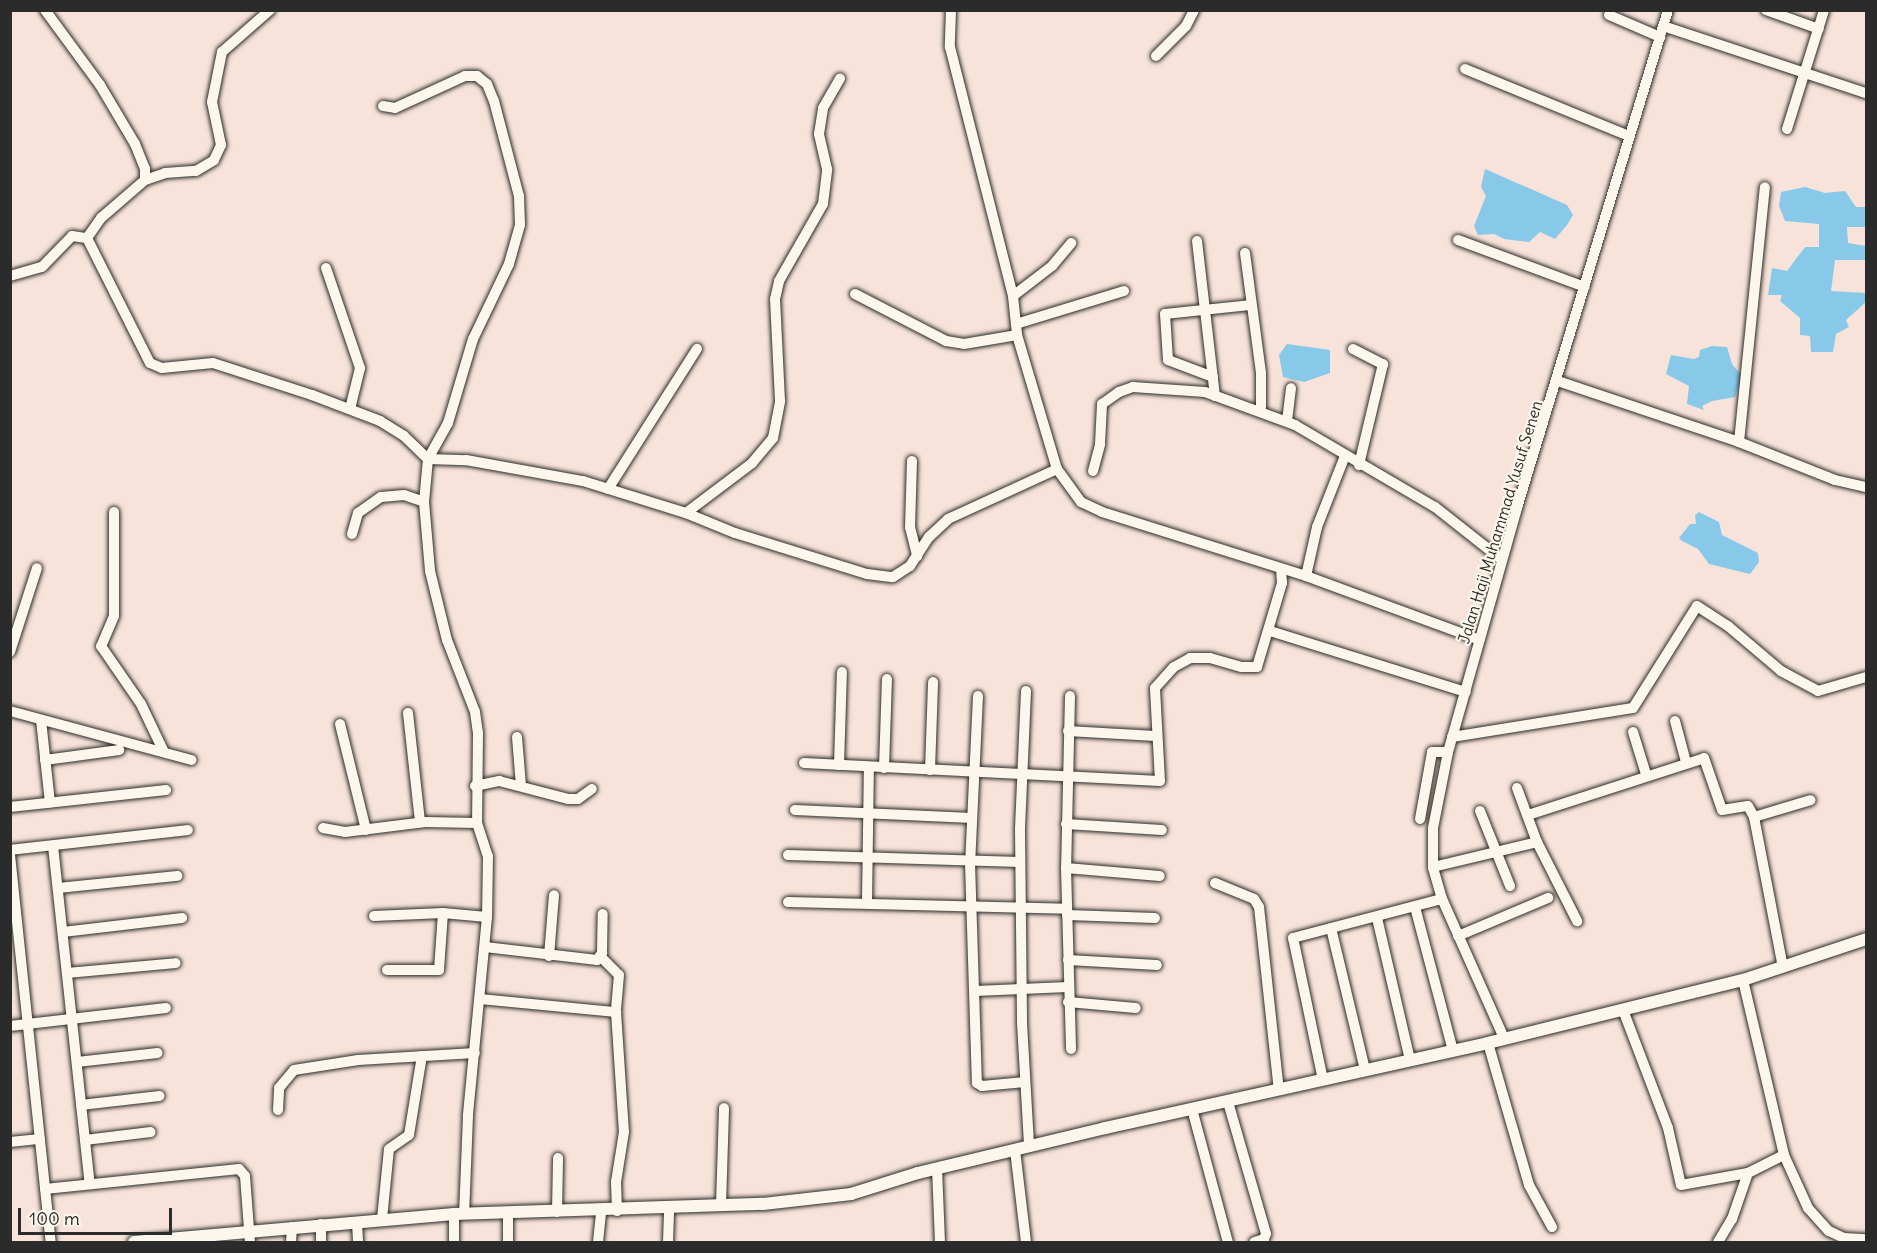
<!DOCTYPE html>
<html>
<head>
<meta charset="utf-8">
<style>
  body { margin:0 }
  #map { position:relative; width:1877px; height:1253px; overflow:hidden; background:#f7e3d9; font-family:Delius,sans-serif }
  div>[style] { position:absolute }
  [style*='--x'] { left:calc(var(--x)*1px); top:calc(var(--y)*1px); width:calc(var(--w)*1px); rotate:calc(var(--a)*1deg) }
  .water>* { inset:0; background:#88c9e9 }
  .roads { filter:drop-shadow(0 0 2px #2b2b2b) drop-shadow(0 0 2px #2b2b2b) }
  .minor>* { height:10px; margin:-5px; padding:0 5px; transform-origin:5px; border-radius:5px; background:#fbf7ec }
  .tertiary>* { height:12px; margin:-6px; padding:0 6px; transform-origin:6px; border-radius:6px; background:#fbf7ec }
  span { translate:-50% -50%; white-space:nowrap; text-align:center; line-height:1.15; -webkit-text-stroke:4.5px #fbf7ec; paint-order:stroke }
  .street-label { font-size:16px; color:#2b2b2b }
  .frame { position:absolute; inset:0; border:12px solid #2b2b2b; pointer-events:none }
  .scale { position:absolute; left:18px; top:1208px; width:154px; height:27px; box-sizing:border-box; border:3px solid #2b2b2b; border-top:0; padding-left:8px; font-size:18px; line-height:21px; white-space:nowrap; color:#2b2b2b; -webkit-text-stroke:4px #fbf7ec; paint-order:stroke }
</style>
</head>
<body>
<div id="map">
  <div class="water">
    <i style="clip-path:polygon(1485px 169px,1567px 205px,1573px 215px,1567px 225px,1555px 239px,1540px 232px,1529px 242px,1504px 239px,1494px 234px,1478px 235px,1474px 226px,1486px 196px,1481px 187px)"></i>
    <i style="clip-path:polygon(1805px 187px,1825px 193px,1845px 191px,1856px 207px,1866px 207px,1866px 227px,1847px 227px,1848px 243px,1866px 246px,1866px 260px,1835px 260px,1831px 291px,1866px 293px,1866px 302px,1846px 320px,1849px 327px,1836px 334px,1833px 352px,1811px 352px,1810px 336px,1800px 335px,1800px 318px,1780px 301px,1782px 295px,1768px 295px,1772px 268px,1787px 271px,1805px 247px,1819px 247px,1819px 224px,1785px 221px,1779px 206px,1781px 192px)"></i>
    <i style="clip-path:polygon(1287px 344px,1330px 350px,1330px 373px,1304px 382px,1283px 377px,1279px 355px)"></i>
    <i style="clip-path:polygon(1712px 346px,1727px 347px,1732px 364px,1742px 376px,1735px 397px,1712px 401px,1702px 406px,1704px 410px,1687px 404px,1689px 386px,1666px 374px,1671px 355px,1694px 359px,1699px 357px,1700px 350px)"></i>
    <i style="clip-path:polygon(1699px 512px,1719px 522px,1722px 535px,1758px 553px,1759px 562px,1750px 574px,1709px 564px,1698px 549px,1682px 541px,1679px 538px,1690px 524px,1696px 524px,1695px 515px)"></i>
  </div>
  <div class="roads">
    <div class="minor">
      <i style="--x:45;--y:10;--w:93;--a:53.7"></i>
      <i style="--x:100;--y:85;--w:69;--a:59.3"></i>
      <i style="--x:135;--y:144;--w:27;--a:68"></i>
      <i style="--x:145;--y:169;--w:11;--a:90"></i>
      <i style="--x:145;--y:180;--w:58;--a:139.2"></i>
      <i style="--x:101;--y:218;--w:24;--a:125"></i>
      <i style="--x:951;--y:10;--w:37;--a:92"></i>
      <i style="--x:950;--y:47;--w:257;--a:75.8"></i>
      <i style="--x:1013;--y:296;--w:39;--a:84"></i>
      <i style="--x:1017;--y:335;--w:140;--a:73.4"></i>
      <i style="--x:1057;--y:469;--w:41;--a:54"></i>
      <i style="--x:1081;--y:502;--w:23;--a:25"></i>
      <i style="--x:1102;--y:512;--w:214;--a:17.4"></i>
      <i style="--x:1306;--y:576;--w:185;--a:20.2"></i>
      <i style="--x:1766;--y:10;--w:56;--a:19.7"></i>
      <i style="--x:1609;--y:15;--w:56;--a:23.3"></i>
      <i style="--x:1663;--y:26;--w:214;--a:18.3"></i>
      <i style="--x:1156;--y:56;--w:42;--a:-45"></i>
      <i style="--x:1186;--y:26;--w:18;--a:-63"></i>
      <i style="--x:1465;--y:69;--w:177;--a:22.2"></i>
      <i style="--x:383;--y:106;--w:12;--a:9"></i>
      <i style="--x:395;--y:108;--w:77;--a:-24.6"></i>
      <i style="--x:465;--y:76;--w:12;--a:0"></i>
      <i style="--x:477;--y:76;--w:13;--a:39"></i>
      <i style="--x:487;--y:84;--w:18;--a:68"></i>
      <i style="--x:494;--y:101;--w:98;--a:75.3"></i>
      <i style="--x:519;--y:196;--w:29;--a:88"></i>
      <i style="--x:520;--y:225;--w:41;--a:105.8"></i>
      <i style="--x:509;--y:264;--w:83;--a:115.6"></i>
      <i style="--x:473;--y:339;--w:88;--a:106.6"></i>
      <i style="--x:448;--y:423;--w:41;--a:119.1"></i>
      <i style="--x:428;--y:459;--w:38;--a:2"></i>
      <i style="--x:466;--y:460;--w:119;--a:10.2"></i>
      <i style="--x:583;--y:481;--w:108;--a:17.3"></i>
      <i style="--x:686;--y:513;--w:53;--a:22.2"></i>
      <i style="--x:735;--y:533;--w:138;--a:17.3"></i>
      <i style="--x:867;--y:574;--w:26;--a:7"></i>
      <i style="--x:893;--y:577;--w:20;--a:-33"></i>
      <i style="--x:910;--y:566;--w:35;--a:-57"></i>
      <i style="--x:929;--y:537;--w:26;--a:-43"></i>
      <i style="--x:948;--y:519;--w:120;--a:-24.6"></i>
      <i style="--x:1787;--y:129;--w:125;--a:-72.7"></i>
      <i style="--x:145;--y:180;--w:21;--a:-19"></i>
      <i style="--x:165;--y:173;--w:31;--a:-4"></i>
      <i style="--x:196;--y:171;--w:21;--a:-31"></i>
      <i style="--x:214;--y:160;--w:17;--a:-65"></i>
      <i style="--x:221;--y:145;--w:44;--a:-101.8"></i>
      <i style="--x:212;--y:102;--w:51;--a:-78.7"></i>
      <i style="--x:222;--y:52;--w:64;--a:-41.2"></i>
      <i style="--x:1458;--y:240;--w:135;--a:20.3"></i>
      <i style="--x:1197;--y:241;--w:156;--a:83.4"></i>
      <i style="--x:1245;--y:253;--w:121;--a:82.4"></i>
      <i style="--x:1261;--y:373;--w:38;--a:90"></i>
      <i style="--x:326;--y:268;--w:106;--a:71.2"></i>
      <i style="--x:360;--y:368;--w:42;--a:103.7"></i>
      <i style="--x:10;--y:276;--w:33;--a:-16"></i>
      <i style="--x:42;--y:267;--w:43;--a:-45.9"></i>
      <i style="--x:72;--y:236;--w:15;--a:8"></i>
      <i style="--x:87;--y:238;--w:140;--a:63.3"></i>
      <i style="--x:150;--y:363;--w:13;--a:23"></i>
      <i style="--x:162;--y:368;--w:51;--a:-5.6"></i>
      <i style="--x:213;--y:363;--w:104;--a:17.9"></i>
      <i style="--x:312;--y:395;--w:73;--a:20.9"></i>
      <i style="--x:380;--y:421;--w:28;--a:32"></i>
      <i style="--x:404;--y:436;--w:33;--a:44"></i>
      <i style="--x:428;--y:459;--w:43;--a:95.3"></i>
      <i style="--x:424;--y:502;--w:69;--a:85"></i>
      <i style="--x:430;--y:571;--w:71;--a:76.2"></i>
      <i style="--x:447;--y:640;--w:77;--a:68.7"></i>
      <i style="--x:475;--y:712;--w:21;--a:82"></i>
      <i style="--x:478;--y:733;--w:90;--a:90.6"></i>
      <i style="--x:477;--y:823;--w:35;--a:72"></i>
      <i style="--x:488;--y:856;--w:61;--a:90.9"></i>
      <i style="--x:487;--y:917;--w:200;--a:95.5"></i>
      <i style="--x:468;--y:1116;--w:98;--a:92.3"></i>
      <i style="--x:855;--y:294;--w:102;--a:27.3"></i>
      <i style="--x:946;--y:341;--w:18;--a:9"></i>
      <i style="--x:964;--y:344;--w:54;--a:-9.6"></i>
      <i style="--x:1013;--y:296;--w:49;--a:-37.6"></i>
      <i style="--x:1052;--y:266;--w:30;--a:-50"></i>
      <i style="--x:1016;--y:324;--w:113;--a:-17"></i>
      <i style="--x:1353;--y:349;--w:34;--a:27"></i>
      <i style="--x:1383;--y:364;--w:104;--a:103.4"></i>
      <i style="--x:1213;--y:377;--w:48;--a:-159.3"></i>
      <i style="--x:1168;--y:360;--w:46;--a:-93.7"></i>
      <i style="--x:1165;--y:314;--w:85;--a:-6"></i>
      <i style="--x:1558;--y:381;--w:191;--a:18.6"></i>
      <i style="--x:1739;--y:442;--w:103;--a:21.6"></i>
      <i style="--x:1835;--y:480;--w:32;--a:13"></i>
      <i style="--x:1287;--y:421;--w:33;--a:-83"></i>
      <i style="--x:1739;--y:442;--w:256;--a:-84.2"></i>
      <i style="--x:912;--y:461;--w:66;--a:91.7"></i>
      <i style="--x:910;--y:527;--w:30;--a:76"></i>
      <i style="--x:1093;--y:471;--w:28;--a:-75"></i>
      <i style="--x:1100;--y:444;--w:40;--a:-87.1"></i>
      <i style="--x:1102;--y:404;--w:21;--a:-35"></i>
      <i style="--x:1119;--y:392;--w:15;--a:-20"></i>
      <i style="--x:1133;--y:387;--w:72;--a:4"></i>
      <i style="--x:1205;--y:392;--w:96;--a:20.1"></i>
      <i style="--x:1295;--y:425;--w:162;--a:30.4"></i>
      <i style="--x:1435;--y:507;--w:85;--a:38.3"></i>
      <i style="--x:608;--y:489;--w:166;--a:-57.6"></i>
      <i style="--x:114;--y:512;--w:104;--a:90"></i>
      <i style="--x:114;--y:616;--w:33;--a:113"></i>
      <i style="--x:101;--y:646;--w:70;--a:55.4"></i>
      <i style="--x:141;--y:704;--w:53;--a:64.4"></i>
      <i style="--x:686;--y:513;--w:83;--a:-37.1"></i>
      <i style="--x:752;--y:463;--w:33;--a:-50"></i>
      <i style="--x:773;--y:438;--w:38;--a:-79"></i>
      <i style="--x:780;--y:401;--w:102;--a:-92.8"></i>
      <i style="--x:775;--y:299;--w:18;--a:-77"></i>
      <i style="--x:779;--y:281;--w:89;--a:-60.3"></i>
      <i style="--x:823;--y:204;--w:35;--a:-83"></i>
      <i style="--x:827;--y:169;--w:36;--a:-103"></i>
      <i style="--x:819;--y:134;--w:26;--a:-81"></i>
      <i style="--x:823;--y:108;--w:34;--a:-60"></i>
      <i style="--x:352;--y:534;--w:22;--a:-74"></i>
      <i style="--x:358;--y:513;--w:28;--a:-35"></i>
      <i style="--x:381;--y:497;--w:23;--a:-5"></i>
      <i style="--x:404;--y:495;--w:21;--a:19"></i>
      <i style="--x:1306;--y:576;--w:50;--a:-77.3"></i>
      <i style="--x:1317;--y:527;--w:76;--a:-68.5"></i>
      <i style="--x:1270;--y:631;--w:205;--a:17.3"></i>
      <i style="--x:10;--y:652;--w:88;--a:-72.2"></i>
      <i style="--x:1026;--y:691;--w:138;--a:92.5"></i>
      <i style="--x:1020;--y:829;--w:194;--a:89.4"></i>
      <i style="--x:1022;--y:1023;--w:123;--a:86.7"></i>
      <i style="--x:978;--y:696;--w:167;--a:92.7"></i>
      <i style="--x:970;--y:863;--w:220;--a:88.2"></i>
      <i style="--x:977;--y:1083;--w:6;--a:31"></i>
      <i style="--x:982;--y:1086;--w:43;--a:-5.3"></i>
      <i style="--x:1070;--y:696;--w:172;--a:91.3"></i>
      <i style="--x:1066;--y:868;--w:181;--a:88.4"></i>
      <i style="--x:10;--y:711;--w:188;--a:15.1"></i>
      <i style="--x:408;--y:713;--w:110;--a:83.7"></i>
      <i style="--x:41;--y:720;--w:83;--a:83.8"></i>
      <i style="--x:1675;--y:721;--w:42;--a:75"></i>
      <i style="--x:340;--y:724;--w:109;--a:76.2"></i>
      <i style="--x:1068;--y:731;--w:87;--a:3.3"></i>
      <i style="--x:1633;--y:732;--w:44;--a:72.8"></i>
      <i style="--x:517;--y:737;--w:49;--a:85.3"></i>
      <i style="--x:1452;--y:737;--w:183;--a:-9.1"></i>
      <i style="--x:1633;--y:708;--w:120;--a:-57.9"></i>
      <i style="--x:1697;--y:606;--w:37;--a:33"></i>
      <i style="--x:1728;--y:626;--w:70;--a:40.3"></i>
      <i style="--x:1781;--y:671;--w:42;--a:28.4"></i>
      <i style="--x:1818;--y:691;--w:50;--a:-16.3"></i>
      <i style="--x:45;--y:760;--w:75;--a:-7.7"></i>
      <i style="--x:804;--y:763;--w:356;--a:2.9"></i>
      <i style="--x:1160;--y:781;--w:93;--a:-93.1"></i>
      <i style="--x:1155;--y:688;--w:28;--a:-48"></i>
      <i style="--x:1174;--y:667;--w:18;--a:-29"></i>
      <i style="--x:1190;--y:658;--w:20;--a:0"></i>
      <i style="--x:1210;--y:658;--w:33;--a:16"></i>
      <i style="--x:1242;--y:667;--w:15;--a:0"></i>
      <i style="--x:1257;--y:667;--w:88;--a:-73.4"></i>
      <i style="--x:1282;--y:583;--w:14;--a:-94"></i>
      <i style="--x:839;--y:765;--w:93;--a:-88.2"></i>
      <i style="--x:884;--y:768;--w:89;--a:-88.1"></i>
      <i style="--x:930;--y:770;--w:88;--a:-88"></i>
      <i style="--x:475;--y:786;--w:25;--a:-12"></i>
      <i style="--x:499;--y:781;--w:71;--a:14.6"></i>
      <i style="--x:568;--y:799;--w:10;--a:0"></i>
      <i style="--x:578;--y:799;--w:17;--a:-36"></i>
      <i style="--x:1517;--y:788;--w:58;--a:69.7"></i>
      <i style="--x:1537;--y:842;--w:89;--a:63.1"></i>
      <i style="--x:10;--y:807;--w:157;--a:-6.2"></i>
      <i style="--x:795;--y:810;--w:177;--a:2.6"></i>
      <i style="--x:1480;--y:811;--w:81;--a:68.2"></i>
      <i style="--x:1528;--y:815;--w:185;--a:-17.9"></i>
      <i style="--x:1704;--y:758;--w:55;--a:70.9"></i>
      <i style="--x:1722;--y:810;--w:26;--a:-9"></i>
      <i style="--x:1748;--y:806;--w:13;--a:61"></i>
      <i style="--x:1754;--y:817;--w:153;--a:79.1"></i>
      <i style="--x:1754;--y:817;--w:59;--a:-16.6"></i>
      <i style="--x:1420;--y:819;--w:68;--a:-79.8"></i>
      <i style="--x:1432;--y:752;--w:16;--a:0"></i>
      <i style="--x:1066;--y:824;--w:96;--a:3.6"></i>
      <i style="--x:323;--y:828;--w:22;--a:10"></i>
      <i style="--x:345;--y:832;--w:81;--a:-7.1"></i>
      <i style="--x:425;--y:822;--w:52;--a:1.1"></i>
      <i style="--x:53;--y:846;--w:340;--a:83.8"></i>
      <i style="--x:10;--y:850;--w:179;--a:-6.4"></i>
      <i style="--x:10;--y:855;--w:389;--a:84"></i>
      <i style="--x:788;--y:855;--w:232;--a:1.7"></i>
      <i style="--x:1433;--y:867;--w:107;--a:-13.5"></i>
      <i style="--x:1066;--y:868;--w:94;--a:4.9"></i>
      <i style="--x:1215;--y:883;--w:42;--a:22.3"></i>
      <i style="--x:1254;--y:899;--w:9;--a:58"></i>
      <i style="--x:1259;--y:907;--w:184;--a:83.8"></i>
      <i style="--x:58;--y:888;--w:120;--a:-5.8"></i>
      <i style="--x:788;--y:902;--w:279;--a:1.4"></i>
      <i style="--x:867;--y:903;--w:136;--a:-89.2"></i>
      <i style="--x:1415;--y:907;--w:149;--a:75.2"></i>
      <i style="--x:1067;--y:915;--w:88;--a:2"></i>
      <i style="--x:374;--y:916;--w:69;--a:-2.5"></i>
      <i style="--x:443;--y:913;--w:44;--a:5.2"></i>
      <i style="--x:1377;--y:918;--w:146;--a:76.9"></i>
      <i style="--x:1331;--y:928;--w:146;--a:76.5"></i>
      <i style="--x:63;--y:932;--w:120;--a:-6.7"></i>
      <i style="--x:1458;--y:936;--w:98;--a:-22.9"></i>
      <i style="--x:485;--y:947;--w:113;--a:6.6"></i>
      <i style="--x:597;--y:960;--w:9;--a:-54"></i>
      <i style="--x:602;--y:953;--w:39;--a:-89"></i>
      <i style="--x:549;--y:956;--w:61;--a:-85.3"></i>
      <i style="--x:601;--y:957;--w:25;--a:45"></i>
      <i style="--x:619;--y:975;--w:37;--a:95"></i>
      <i style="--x:1068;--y:960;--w:89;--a:3.2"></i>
      <i style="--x:387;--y:970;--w:52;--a:0"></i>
      <i style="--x:439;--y:970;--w:57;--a:-86"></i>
      <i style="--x:67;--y:973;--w:109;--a:-5.2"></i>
      <i style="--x:1743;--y:980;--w:180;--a:76.8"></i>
      <i style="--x:1784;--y:1155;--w:58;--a:65.6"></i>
      <i style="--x:1808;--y:1208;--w:31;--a:48"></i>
      <i style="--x:1829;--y:1231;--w:17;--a:25"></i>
      <i style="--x:1844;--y:1238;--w:22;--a:3"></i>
      <i style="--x:975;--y:991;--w:93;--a:-2.5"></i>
      <i style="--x:480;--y:999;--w:137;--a:5.5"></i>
      <i style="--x:616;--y:1012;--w:120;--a:86.2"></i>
      <i style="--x:624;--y:1132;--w:51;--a:99.1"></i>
      <i style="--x:616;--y:1182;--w:29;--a:88"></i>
      <i style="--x:1068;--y:1002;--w:68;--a:5"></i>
      <i style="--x:1623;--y:1010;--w:126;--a:69.1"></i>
      <i style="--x:1668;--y:1128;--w:58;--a:77.2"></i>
      <i style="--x:1681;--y:1185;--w:68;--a:-10.2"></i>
      <i style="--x:10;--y:1026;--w:157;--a:-6.6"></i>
      <i style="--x:1504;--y:1038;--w:152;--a:-114"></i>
      <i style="--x:1442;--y:899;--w:33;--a:-106"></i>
      <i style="--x:1433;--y:867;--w:39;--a:-90"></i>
      <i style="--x:1433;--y:828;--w:77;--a:-78.8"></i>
      <i style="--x:1448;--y:752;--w:254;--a:-74.2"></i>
      <i style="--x:1517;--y:508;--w:520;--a:-73.13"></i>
      <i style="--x:1488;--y:1043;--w:148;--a:73.9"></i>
      <i style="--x:1529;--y:1185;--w:48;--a:61.3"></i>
      <i style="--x:77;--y:1062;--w:81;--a:-6.4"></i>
      <i style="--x:1323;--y:1080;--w:145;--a:-101.9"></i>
      <i style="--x:1293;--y:938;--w:154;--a:-14.7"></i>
      <i style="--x:1228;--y:1102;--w:137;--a:73.9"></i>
      <i style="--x:1266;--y:1234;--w:5;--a:112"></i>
      <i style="--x:1264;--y:1239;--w:10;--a:163"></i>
      <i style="--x:81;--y:1105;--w:79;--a:-6.6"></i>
      <i style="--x:1192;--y:1109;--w:138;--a:74.9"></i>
      <i style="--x:278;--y:1110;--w:22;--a:-87"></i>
      <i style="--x:279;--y:1088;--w:23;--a:-50"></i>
      <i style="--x:294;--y:1070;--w:65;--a:-8.9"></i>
      <i style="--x:358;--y:1060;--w:117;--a:-3.4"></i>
      <i style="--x:85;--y:1140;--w:66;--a:-6.9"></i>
      <i style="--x:10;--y:1142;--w:30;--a:-6"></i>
      <i style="--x:1015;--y:1150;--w:93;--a:83.2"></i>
      <i style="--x:937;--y:1168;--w:74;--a:87.7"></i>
      <i style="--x:45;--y:1189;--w:195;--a:-5.9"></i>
      <i style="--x:239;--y:1169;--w:9;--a:49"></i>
      <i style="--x:245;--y:1176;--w:66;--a:85.7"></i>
      <i style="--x:721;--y:1205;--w:97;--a:-88.2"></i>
      <i style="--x:557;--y:1212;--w:54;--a:-88.9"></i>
      <i style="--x:382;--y:1219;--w:70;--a:-84.3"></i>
      <i style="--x:389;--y:1149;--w:24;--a:-35"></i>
      <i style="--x:409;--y:1135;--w:80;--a:-80.7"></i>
      <i style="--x:357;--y:1222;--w:20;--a:87"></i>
      <i style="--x:291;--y:1242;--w:15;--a:-86"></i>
      <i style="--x:321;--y:1242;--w:18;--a:-90"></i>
      <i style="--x:454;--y:1242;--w:28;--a:-90"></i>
      <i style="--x:508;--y:1242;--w:29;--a:-90"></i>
      <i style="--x:598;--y:1242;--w:31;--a:-84"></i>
      <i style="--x:668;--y:1242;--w:33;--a:-88"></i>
      <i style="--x:1718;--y:1242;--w:27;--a:-59"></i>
      <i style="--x:1732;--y:1219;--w:49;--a:-70.8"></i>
      <i style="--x:1748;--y:1173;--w:40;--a:-26.6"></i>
    </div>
    <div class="tertiary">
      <i style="--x:134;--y:1242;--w:321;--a:-5"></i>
      <i style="--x:454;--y:1214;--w:309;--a:-1.9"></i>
      <i style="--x:763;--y:1204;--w:89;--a:-6.5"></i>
      <i style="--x:851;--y:1194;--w:70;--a:-17.4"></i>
      <i style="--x:918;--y:1173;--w:192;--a:-13.5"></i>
      <i style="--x:1105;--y:1128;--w:392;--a:-12.5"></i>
      <i style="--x:1488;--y:1043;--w:263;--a:-13.9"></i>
      <i style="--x:1743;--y:980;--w:130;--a:-18.4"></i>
    </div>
  </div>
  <div class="street-label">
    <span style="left:1500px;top:522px;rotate:-73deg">Jalan Haji Muhammad Yusuf Senen</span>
  </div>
  <div class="frame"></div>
  <div class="scale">100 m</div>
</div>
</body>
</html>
